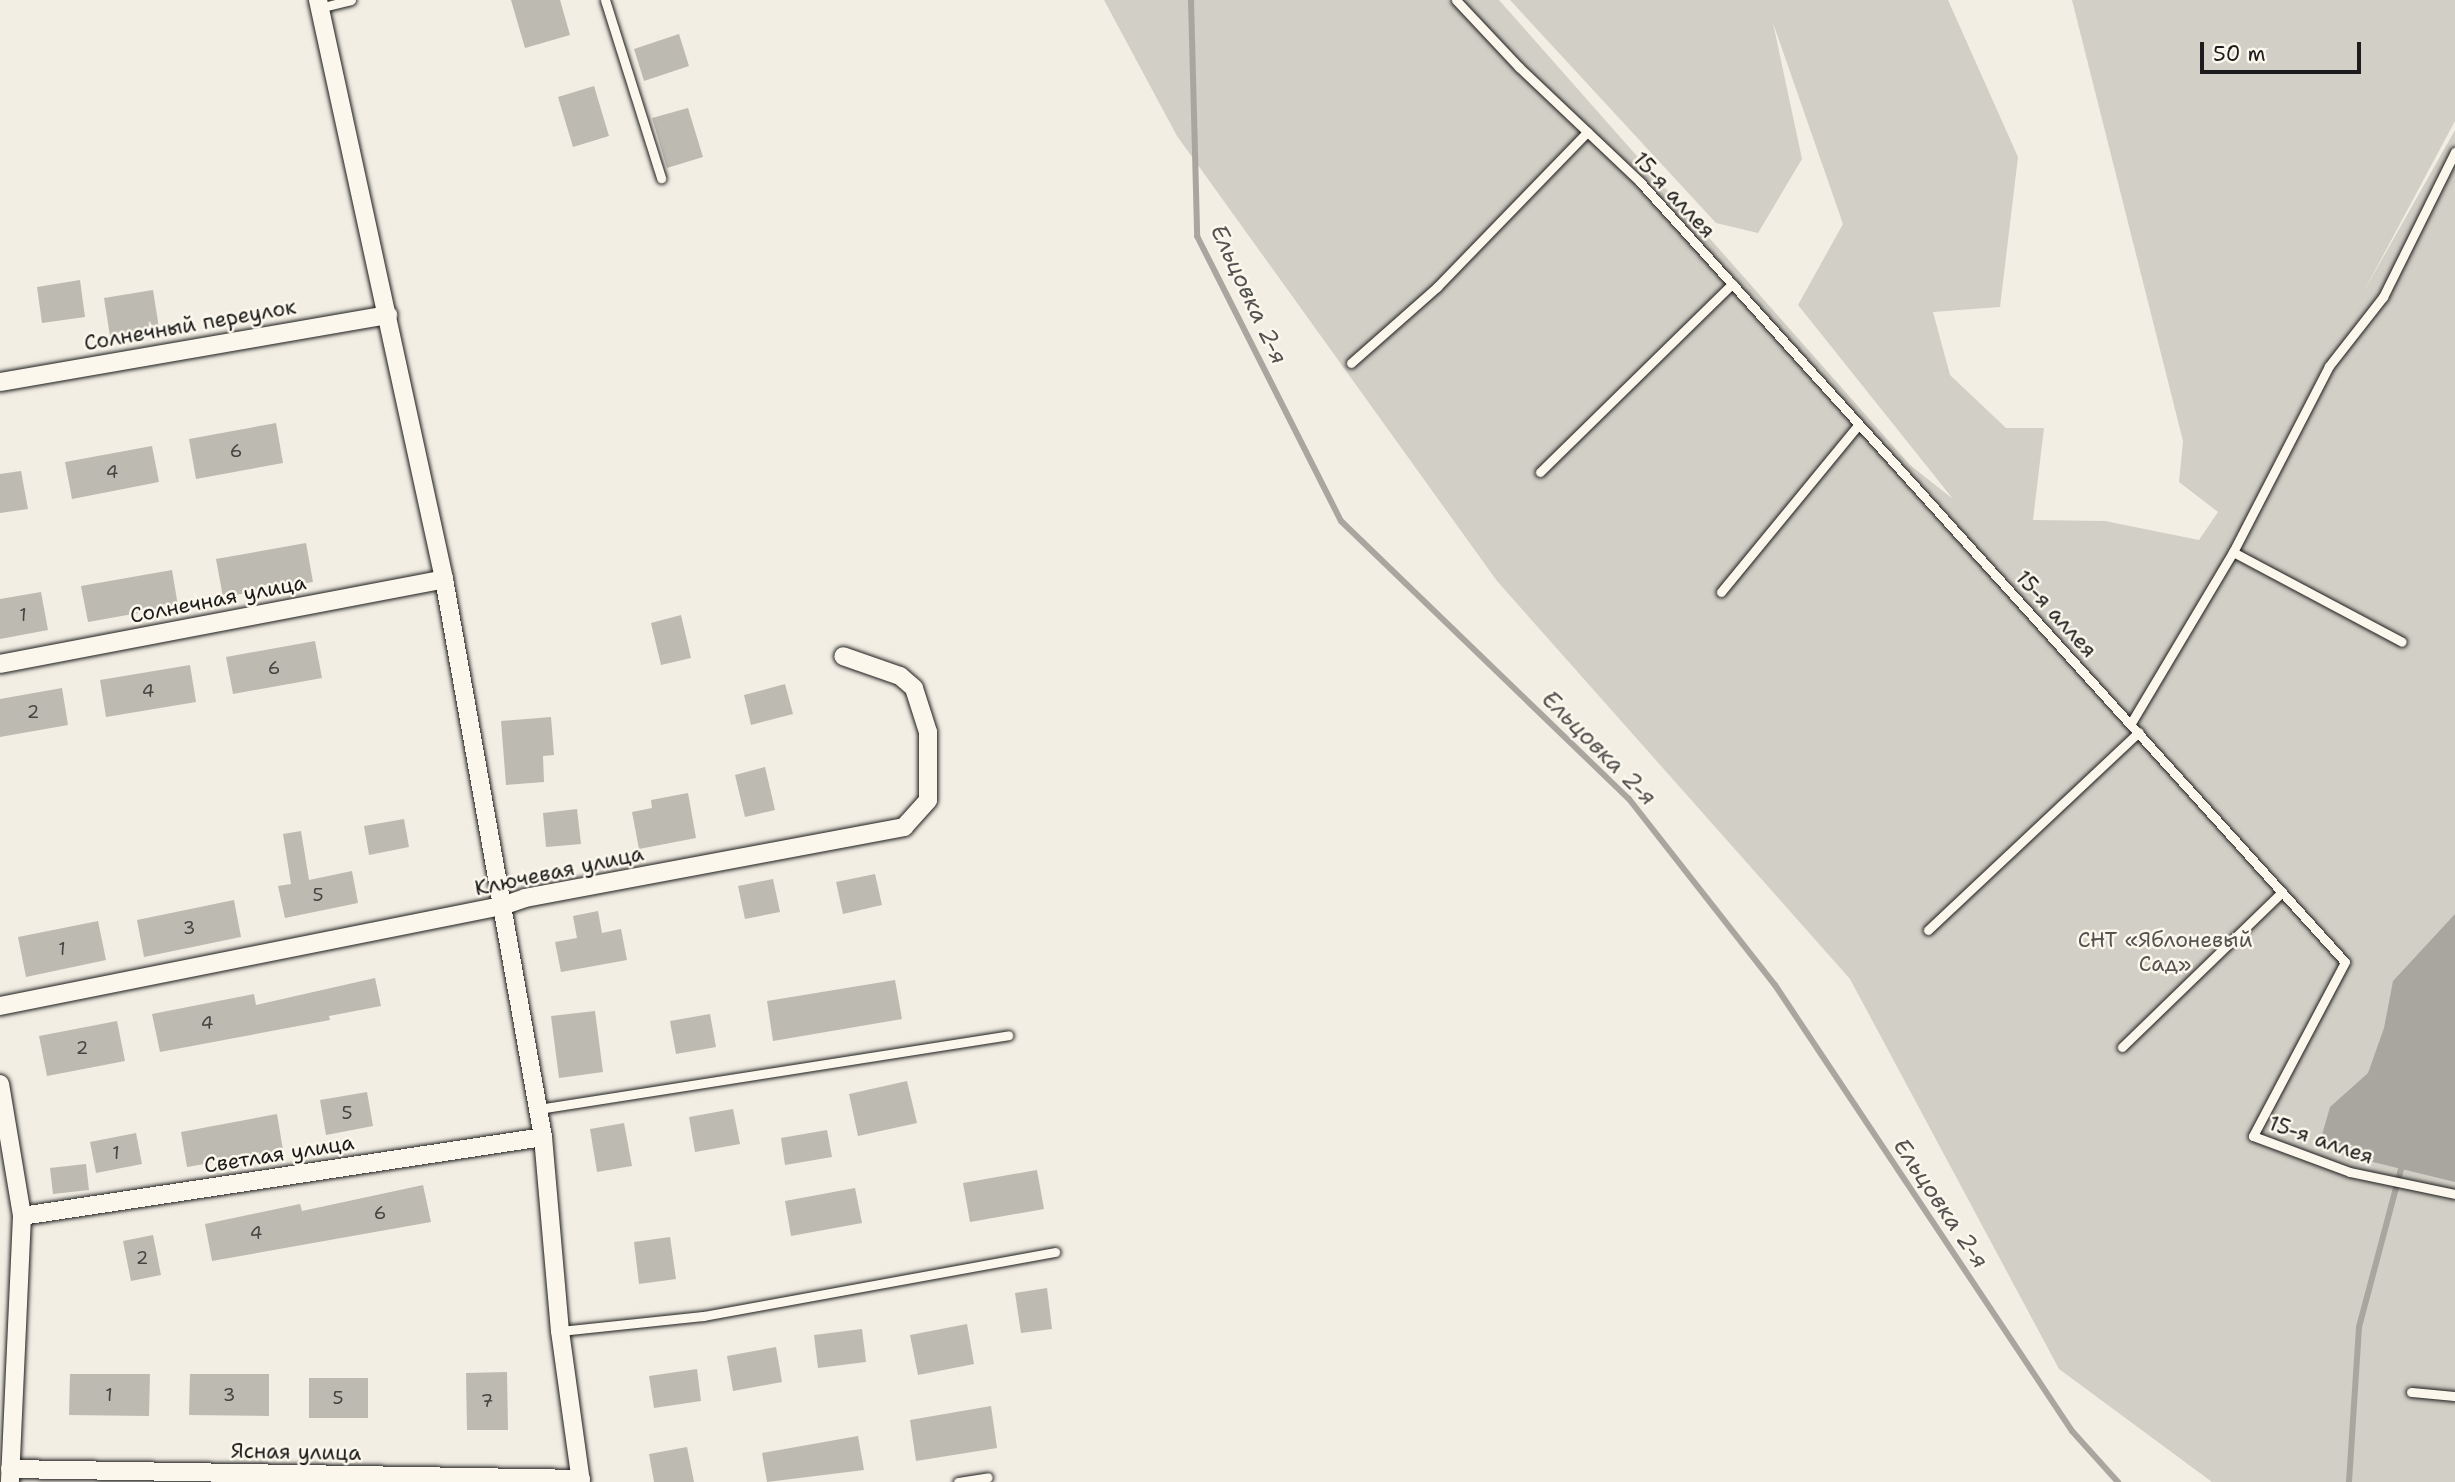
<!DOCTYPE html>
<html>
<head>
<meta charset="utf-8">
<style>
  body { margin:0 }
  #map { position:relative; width:2455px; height:1482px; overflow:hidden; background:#f2eee4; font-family:"Shantell Sans",sans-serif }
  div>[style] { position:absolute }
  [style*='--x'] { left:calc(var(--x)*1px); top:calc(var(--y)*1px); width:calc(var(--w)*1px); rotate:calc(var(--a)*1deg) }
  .green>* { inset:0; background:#d2cfc6 }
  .water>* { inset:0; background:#a9a6a0 }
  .stream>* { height:6px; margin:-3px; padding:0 3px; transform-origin:3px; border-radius:3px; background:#a9a6a0 }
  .building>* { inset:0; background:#bdbab1 }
  .roads { filter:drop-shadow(0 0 2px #1c1c1c) drop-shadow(0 0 2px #1c1c1c) }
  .lane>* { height:9px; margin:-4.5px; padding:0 4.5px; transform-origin:4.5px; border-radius:4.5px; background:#fbf7ec }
  .street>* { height:18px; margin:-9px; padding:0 9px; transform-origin:9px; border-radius:9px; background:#fbf7ec }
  span { translate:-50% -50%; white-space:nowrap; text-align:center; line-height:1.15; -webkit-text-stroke:5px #fbf7ec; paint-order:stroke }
  .number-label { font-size:18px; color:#444441 }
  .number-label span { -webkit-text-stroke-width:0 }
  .street-label { font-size:21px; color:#1c1c1c }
  .park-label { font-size:21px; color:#53524f }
  .water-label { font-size:23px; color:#545351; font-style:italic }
  .scale { position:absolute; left:2200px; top:42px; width:161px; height:32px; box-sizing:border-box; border:4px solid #1c1c1c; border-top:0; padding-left:9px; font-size:21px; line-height:24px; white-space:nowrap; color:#1c1c1c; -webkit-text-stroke:5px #fbf7ec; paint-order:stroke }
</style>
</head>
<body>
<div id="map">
  <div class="green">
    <i style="clip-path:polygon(1104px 0,1499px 0,1910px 465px,1953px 499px,1798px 305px,1843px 224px,1773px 23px,1802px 159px,1758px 233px,1716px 223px,1510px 0,1948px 0,2018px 157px,2000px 307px,1933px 312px,1950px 375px,2006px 428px,2044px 428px,2033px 520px,2105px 521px,2199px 540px,2218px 512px,2179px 482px,2183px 441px,2072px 0,2455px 0,2455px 121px,2363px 293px,2455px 130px,2455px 1482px,2212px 1482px,2059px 1369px,1850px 979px,1497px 581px,1177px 136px)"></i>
  </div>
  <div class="water">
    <i style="clip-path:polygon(2455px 914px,2455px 1182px,2344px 1155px,2322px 1135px,2330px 1107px,2368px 1073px,2384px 1028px,2393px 981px)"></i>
  </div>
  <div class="stream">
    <i style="--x:1191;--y:0;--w:236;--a:88.5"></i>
    <i style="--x:1197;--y:236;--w:319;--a:63.2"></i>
    <i style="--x:1341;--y:521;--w:400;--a:44"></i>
    <i style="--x:1629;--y:799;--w:236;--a:51.9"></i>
    <i style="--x:1775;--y:985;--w:536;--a:56.34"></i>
    <i style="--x:2072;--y:1431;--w:69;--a:48"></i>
    <i style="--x:2349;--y:1482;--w:155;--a:-86.3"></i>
    <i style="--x:2359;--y:1327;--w:163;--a:-75.1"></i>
  </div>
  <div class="building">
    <i style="clip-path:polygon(511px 0,560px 0,570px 35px,525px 48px)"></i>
    <i style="clip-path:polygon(679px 34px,689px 66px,644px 81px,634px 49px)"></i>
    <i style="clip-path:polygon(594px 86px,609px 136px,573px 147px,558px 97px)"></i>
    <i style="clip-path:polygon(688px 108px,703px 157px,667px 168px,652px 118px)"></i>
    <i style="clip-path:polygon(80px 280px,85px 317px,42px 323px,37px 287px)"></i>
    <i style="clip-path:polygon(153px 290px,159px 328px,110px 336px,104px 298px)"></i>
    <i style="clip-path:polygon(276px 423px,283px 463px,196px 479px,189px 439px)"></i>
    <i style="clip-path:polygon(152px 446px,159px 482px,72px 499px,65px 462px)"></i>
    <i style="clip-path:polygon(21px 471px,28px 509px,0 513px,0 474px)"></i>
    <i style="clip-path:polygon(306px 543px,313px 582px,223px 597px,216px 559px)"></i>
    <i style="clip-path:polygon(172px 570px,178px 606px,88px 622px,81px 586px)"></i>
    <i style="clip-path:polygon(41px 592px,48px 630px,0 639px,0 599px)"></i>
    <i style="clip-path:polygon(681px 615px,691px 658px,661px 665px,651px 623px)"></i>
    <i style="clip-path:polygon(315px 641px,322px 678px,233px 694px,226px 657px)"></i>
    <i style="clip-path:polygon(190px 665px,196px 702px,106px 717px,100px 680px)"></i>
    <i style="clip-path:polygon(785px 684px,793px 714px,751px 725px,744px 695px)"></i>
    <i style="clip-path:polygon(62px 688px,68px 725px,0 737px,0 699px)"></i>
    <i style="clip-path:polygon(551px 717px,554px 755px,543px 756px,544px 782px,506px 785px,501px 721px)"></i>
    <i style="clip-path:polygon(765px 767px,775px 810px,745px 817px,735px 775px)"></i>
    <i style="clip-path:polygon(688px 793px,696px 838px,639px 849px,632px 812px,652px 808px,651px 800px)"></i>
    <i style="clip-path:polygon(577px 809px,581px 844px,546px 847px,543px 813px)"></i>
    <i style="clip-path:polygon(404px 819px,409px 847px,369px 855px,364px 826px)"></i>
    <i style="clip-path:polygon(301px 831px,309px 880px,352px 871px,358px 903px,285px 918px,278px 886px,291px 884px,283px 834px)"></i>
    <i style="clip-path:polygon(875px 874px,882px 905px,843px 914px,836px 882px)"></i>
    <i style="clip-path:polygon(773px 879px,780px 912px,745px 919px,738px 886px)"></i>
    <i style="clip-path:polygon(234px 900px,241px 937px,144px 957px,137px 920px)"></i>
    <i style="clip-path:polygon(598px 911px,602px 933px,621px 929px,627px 960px,561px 972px,555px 942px,577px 938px,573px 916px)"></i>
    <i style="clip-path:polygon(98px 921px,106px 960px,26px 977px,18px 937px)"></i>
    <i style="clip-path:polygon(375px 978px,381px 1006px,329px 1016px,330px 1020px,160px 1052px,152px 1014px,254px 994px,256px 1005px)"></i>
    <i style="clip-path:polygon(895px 980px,902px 1019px,773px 1041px,767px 1001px)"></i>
    <i style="clip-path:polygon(595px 1011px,603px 1072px,559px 1078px,551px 1016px)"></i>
    <i style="clip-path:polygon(710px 1014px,716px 1047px,676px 1054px,670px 1021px)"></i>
    <i style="clip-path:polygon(117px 1021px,125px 1061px,47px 1076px,39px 1036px)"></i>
    <i style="clip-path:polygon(907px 1081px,917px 1123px,858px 1136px,849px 1094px)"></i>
    <i style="clip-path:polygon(367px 1092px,373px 1126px,326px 1135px,320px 1100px)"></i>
    <i style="clip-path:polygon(733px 1109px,740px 1144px,695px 1152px,689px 1117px)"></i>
    <i style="clip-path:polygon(277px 1114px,283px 1150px,187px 1167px,181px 1132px)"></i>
    <i style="clip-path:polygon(624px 1123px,632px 1166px,597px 1172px,590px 1129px)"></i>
    <i style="clip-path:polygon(827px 1130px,832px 1157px,785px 1165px,781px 1138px)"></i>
    <i style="clip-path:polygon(136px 1133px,142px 1164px,96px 1173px,90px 1142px)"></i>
    <i style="clip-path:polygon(86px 1164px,89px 1190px,53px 1194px,50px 1168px)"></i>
    <i style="clip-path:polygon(1037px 1170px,1044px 1209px,970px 1222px,963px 1183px)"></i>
    <i style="clip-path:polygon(423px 1185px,431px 1222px,212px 1261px,205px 1224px,300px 1204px,302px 1211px)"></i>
    <i style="clip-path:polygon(855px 1188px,862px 1223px,791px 1236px,785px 1201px)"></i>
    <i style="clip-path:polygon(153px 1235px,161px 1275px,131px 1281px,123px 1241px)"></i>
    <i style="clip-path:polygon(670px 1237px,676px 1279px,639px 1284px,634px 1242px)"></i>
    <i style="clip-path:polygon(1047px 1288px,1052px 1329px,1021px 1333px,1015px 1293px)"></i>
    <i style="clip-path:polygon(967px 1324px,974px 1364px,918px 1375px,910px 1335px)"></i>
    <i style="clip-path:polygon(862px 1329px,866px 1362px,818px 1368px,814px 1335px)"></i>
    <i style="clip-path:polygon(776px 1347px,782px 1382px,733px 1391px,727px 1356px)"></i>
    <i style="clip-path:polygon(697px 1369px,701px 1401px,654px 1408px,649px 1376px)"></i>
    <i style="clip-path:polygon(507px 1372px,508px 1430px,467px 1430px,466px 1373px)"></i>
    <i style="clip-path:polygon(70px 1374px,150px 1374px,149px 1416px,69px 1415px)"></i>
    <i style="clip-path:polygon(190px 1374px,269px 1374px,269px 1416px,189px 1415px)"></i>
    <i style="clip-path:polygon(309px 1378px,368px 1378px,368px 1418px,309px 1418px)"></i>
    <i style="clip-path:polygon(991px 1406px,997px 1448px,916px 1461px,910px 1420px)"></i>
    <i style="clip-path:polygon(858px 1436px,864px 1470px,767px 1482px,762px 1453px)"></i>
    <i style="clip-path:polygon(687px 1447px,694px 1482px,654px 1482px,649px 1454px)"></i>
  </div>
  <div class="roads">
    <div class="lane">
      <i style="--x:605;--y:0;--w:187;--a:72.5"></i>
      <i style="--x:1456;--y:0;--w:92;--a:46.8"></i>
      <i style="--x:1519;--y:67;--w:167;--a:43.5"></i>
      <i style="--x:1640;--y:182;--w:1051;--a:47.89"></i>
      <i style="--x:2345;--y:962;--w:197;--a:117.9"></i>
      <i style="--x:2253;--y:1136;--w:103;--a:20.4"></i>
      <i style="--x:2350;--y:1172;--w:107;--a:11.8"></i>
      <i style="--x:319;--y:8;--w:33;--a:-14"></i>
      <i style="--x:1351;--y:363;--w:115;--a:-41.5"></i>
      <i style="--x:1437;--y:287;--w:216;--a:-45.9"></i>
      <i style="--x:1540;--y:472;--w:269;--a:-44.4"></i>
      <i style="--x:2233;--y:552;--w:191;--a:28"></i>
      <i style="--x:1721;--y:592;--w:216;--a:-50.6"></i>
      <i style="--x:2131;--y:723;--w:199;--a:-59.2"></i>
      <i style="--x:2233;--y:552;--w:209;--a:-62.7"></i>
      <i style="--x:2329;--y:366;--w:88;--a:-52"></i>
      <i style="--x:2383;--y:297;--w:162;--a:-63.6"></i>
      <i style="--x:1928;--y:930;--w:289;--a:-43.2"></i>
      <i style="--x:2122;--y:1047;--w:223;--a:-44.1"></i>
      <i style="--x:538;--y:1109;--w:476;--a:-8.9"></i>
      <i style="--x:560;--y:1331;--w:144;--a:-6"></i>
      <i style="--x:703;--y:1316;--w:358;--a:-10.3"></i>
      <i style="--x:2411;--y:1392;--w:44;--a:5.2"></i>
      <i style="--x:958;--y:1482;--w:30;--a:-9"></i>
    </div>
    <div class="street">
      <i style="--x:318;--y:0;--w:593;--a:77.72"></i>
      <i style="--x:444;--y:579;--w:567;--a:79.94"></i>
      <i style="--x:543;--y:1137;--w:195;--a:85"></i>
      <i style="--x:560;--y:1331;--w:152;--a:82.1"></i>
      <i style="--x:0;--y:382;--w:394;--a:-9.8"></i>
      <i style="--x:0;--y:664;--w:452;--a:-10.8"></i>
      <i style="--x:0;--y:1006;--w:512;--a:-11.27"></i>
      <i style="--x:502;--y:906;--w:24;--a:-19"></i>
      <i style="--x:525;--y:898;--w:386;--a:-10.6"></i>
      <i style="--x:904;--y:827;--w:36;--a:-48"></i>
      <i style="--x:928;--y:800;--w:68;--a:-90"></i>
      <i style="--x:928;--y:732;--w:46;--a:-107.7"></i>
      <i style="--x:914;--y:688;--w:18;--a:-139"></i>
      <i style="--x:900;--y:676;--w:60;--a:-160.7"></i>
      <i style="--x:0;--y:1084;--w:134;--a:80.5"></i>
      <i style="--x:22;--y:1216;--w:266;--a:92.6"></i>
      <i style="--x:22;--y:1216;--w:527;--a:-8.62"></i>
      <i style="--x:10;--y:1469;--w:571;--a:1"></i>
    </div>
  </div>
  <div class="number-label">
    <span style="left:236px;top:451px">6</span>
    <span style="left:112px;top:472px">4</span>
    <span style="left:23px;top:615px">1</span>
    <span style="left:274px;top:668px">6</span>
    <span style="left:148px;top:691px">4</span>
    <span style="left:33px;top:712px">2</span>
    <span style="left:318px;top:895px">5</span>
    <span style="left:189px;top:928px">3</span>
    <span style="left:62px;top:949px">1</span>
    <span style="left:207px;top:1023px">4</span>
    <span style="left:82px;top:1048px">2</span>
    <span style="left:347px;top:1113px">5</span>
    <span style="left:116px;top:1153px">1</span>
    <span style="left:380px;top:1213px">6</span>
    <span style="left:256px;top:1233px">4</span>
    <span style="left:142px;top:1258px">2</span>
    <span style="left:109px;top:1395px">1</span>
    <span style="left:229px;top:1395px">3</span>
    <span style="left:338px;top:1398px">5</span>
    <span style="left:487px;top:1401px">7</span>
  </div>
  <div class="street-label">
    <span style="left:1674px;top:195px;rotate:47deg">15-я аллея</span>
    <span style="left:190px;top:325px;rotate:-10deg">Солнечный переулок</span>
    <span style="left:218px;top:599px;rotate:-11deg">Солнечная улица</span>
    <span style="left:2056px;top:614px;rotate:48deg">15-я аллея</span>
    <span style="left:559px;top:871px;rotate:-12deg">Ключевая улица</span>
    <span style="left:2321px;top:1140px;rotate:19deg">15-я аллея</span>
    <span style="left:279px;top:1154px;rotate:-9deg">Светлая улица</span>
    <span style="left:296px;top:1452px;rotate:1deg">Ясная улица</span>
  </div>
  <div class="park-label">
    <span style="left:2165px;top:952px">СНТ «Яблоневый<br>Сад»</span>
  </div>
  <div class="water-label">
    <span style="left:1249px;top:294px;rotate:65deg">Ельцовка 2-я</span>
    <span style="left:1599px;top:748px;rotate:45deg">Ельцовка 2-я</span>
    <span style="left:1941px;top:1203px;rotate:56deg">Ельцовка 2-я</span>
  </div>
  <div class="scale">50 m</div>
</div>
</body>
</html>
